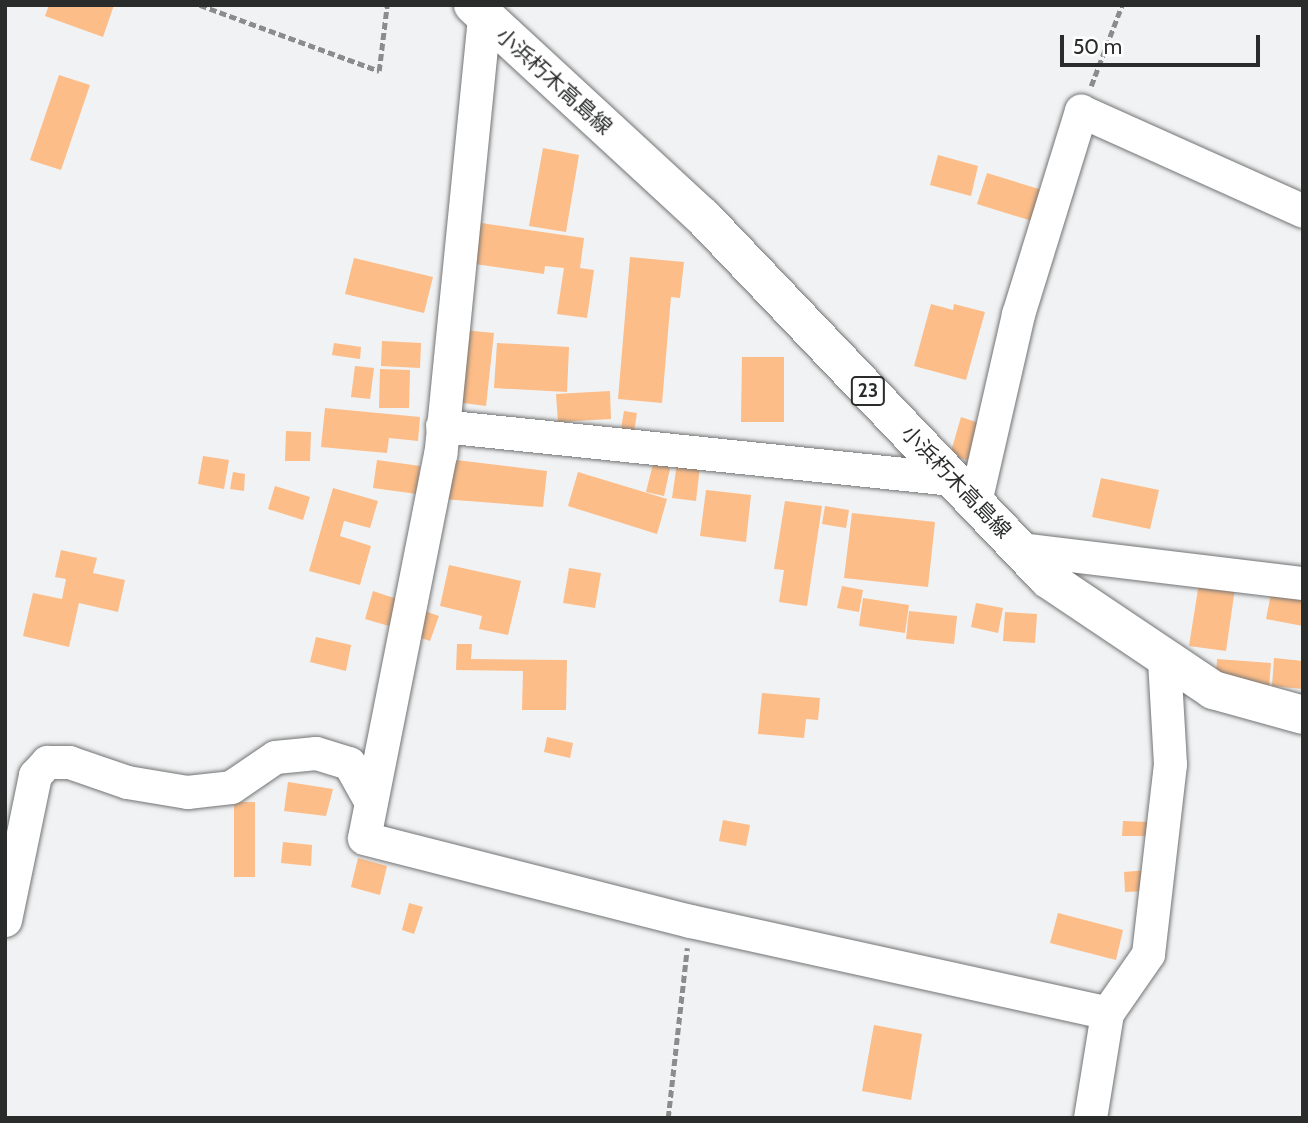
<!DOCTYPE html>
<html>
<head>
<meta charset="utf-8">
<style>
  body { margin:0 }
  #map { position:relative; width:1308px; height:1123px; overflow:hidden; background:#f1f2f3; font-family:Cabin,"Noto Sans JP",sans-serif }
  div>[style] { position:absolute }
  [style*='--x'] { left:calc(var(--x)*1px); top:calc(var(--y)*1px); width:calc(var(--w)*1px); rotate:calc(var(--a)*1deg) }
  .building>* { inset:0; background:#fcbd88 }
  .path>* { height:4.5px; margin-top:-2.25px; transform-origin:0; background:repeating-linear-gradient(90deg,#8b8c8c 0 7px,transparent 0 10.5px) }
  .roads { filter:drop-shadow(0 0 2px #737475) drop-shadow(0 0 2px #737475) }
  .minor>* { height:33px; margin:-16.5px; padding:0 16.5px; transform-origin:16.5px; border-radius:16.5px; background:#fff }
  .major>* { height:38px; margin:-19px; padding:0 19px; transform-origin:19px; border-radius:19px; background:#fff }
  span { translate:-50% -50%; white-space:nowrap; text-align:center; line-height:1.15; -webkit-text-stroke:6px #fff; paint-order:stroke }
  .shield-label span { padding:2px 5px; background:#fff; border:2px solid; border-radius:5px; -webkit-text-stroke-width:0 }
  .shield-label { font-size:19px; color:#2a2b2b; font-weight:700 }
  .street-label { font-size:21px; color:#2a2b2b }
  .frame { position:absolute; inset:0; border:7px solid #2a2b2b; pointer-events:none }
  .scale { position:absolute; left:1060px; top:35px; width:200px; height:32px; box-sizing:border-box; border:4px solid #2a2b2b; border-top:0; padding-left:9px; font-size:21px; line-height:24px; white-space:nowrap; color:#2a2b2b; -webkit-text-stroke:5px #fff; paint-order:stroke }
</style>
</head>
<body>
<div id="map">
  <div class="building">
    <i style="clip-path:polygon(49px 5px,114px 5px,103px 37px,45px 16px)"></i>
    <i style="clip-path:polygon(59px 75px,90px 85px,61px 170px,30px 160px)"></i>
    <i style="clip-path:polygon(543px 148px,579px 155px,566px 232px,529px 226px)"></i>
    <i style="clip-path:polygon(938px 155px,978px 166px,971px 196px,930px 185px)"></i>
    <i style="clip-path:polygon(987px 173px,1042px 190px,1032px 221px,977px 204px)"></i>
    <i style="clip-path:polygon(481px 223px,584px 238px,580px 268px,594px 270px,587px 318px,557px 314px,564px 268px,545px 266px,544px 274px,475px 264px)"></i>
    <i style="clip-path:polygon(630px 257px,684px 262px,680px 298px,671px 297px,662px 403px,618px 399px)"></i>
    <i style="clip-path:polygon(354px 258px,433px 277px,424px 313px,345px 294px)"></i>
    <i style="clip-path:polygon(931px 304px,953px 310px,954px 304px,985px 312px,966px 380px,914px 366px)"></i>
    <i style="clip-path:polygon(464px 330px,494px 333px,486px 406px,456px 402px)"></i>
    <i style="clip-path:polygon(382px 341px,421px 343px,420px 368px,381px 366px)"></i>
    <i style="clip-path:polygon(334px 343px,361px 347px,360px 359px,332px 355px)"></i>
    <i style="clip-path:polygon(497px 343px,569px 347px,567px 392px,494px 388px)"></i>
    <i style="clip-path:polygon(742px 357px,784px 357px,784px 422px,741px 422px)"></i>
    <i style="clip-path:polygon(355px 366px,374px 368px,370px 399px,351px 397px)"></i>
    <i style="clip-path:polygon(380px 369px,410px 370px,409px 408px,379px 408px)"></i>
    <i style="clip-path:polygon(610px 391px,611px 419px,558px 422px,556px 394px)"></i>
    <i style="clip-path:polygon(325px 408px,420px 417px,418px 441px,389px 438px,387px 453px,321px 447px)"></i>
    <i style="clip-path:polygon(624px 411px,637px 413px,634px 432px,621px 429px)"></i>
    <i style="clip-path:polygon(961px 417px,985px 425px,973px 462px,950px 455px)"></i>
    <i style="clip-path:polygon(286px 431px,311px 432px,310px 461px,285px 461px)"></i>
    <i style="clip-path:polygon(203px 456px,229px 460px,224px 489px,198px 484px)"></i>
    <i style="clip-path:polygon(448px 459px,547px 471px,543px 507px,443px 499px)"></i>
    <i style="clip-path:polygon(377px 460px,420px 466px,417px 494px,373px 488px)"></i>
    <i style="clip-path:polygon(654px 460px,671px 464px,664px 496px,646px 492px)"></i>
    <i style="clip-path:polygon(677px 463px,700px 466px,696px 501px,672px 498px)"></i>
    <i style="clip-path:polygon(233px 472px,245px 474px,244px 491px,230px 489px)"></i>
    <i style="clip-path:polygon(578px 472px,667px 499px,657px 534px,568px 506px)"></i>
    <i style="clip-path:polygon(1101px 478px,1159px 490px,1150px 529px,1092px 517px)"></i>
    <i style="clip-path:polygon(275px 486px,310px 497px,303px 520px,268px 509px)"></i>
    <i style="clip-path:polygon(333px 488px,378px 501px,370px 528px,344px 521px,340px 536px,371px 546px,360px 585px,309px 571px)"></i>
    <i style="clip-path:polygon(706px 490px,751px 495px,746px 542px,700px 536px)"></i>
    <i style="clip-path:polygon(785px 501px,822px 506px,807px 606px,779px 602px,784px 570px,774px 569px)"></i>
    <i style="clip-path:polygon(825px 506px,849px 510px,846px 528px,822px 524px)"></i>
    <i style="clip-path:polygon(852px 513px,935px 522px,928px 587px,844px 578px)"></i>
    <i style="clip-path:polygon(61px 550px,97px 558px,93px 573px,125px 580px,118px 612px,79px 603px,69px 647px,23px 636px,33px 593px,62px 599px,66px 579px,55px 577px)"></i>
    <i style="clip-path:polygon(449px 565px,521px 581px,508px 635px,479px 629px,482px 616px,440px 606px)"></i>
    <i style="clip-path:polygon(569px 568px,601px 573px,595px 608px,563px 603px)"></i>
    <i style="clip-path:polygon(1199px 583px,1235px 588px,1226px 651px,1189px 646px)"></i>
    <i style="clip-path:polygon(842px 586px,863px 590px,859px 612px,837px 608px)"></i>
    <i style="clip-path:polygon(1272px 589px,1303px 595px,1303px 626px,1266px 619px)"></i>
    <i style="clip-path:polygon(373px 591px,397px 599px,389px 626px,365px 619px)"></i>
    <i style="clip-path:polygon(863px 598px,909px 605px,905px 633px,859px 626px)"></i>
    <i style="clip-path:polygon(976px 603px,1003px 608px,998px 633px,971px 627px)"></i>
    <i style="clip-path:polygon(416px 608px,439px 616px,430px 641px,407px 633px)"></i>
    <i style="clip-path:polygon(909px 611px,957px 616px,954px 644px,906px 639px)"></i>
    <i style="clip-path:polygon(1005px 612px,1037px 614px,1035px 643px,1003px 641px)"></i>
    <i style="clip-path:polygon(316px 637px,351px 645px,346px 671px,310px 662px)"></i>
    <i style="clip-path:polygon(457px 644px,472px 644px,471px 659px,567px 660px,566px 710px,522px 710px,523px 671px,456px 670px)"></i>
    <i style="clip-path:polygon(1274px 658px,1303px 661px,1303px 689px,1272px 686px)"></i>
    <i style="clip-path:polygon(1217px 659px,1271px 663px,1269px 687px,1216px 683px)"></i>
    <i style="clip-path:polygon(762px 693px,820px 698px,818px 720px,806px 719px,804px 738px,758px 734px)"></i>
    <i style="clip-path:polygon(547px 737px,573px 743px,570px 758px,544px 752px)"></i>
    <i style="clip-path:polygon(288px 782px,333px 789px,326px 816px,284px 811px)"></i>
    <i style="clip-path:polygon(234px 802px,255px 802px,255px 877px,234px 877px)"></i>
    <i style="clip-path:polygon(723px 820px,750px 825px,746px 846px,719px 841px)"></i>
    <i style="clip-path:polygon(1123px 821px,1148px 822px,1148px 836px,1122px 836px)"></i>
    <i style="clip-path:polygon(283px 842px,312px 845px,311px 866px,281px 863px)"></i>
    <i style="clip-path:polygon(358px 858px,387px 866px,380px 895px,351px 887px)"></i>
    <i style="clip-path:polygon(1147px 870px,1148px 891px,1125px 892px,1124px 872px)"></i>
    <i style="clip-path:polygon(409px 903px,423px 907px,414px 934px,402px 930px)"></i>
    <i style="clip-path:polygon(1058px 913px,1123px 930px,1116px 960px,1050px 943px)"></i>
    <i style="clip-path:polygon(874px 1025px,922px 1034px,911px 1100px,862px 1091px)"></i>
  </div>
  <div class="path">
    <i style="--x:200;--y:5;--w:191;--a:20.2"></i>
    <i style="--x:379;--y:71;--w:66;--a:-83.1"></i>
    <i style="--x:1091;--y:86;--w:87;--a:-69.1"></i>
    <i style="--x:668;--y:1118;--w:171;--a:-83.6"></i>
  </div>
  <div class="roads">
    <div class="minor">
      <i style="--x:484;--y:17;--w:439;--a:95.7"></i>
      <i style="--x:440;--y:454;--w:391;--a:101.2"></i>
      <i style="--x:364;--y:838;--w:336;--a:14.3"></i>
      <i style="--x:690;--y:921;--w:427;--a:12.4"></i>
      <i style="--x:442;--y:426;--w:513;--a:5.93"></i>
      <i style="--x:975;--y:502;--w:193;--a:-77.1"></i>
      <i style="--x:1018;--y:314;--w:213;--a:-72.8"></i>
      <i style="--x:1081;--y:111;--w:243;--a:24.2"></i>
      <i style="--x:1021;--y:549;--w:284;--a:6.9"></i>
      <i style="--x:5;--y:920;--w:148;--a:-78.3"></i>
      <i style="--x:35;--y:775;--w:18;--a:-47"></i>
      <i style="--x:47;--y:762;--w:22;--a:0"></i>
      <i style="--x:69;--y:762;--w:61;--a:19"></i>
      <i style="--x:127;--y:782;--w:61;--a:9.5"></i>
      <i style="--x:187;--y:792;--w:44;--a:-6.5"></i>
      <i style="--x:231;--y:787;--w:53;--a:-34.3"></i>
      <i style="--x:275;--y:757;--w:41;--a:-5.6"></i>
      <i style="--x:316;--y:753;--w:34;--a:17"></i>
      <i style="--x:349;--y:763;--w:41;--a:60.9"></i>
      <i style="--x:1090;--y:1118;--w:106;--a:-80.8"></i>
      <i style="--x:1107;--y:1013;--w:72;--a:-55.2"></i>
      <i style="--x:1148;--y:954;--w:191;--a:-83.4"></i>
      <i style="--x:1170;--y:764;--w:105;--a:-93.3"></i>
    </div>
    <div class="major">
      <i style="--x:473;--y:5;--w:313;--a:42.7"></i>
      <i style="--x:703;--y:217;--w:500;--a:46.38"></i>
      <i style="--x:1048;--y:579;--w:199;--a:33.9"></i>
      <i style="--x:1213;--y:690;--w:93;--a:15.5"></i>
    </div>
  </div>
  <div class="shield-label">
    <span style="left:868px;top:391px">23</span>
  </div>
  <div class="street-label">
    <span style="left:554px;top:81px;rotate:42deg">小浜朽木高島線</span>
    <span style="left:956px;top:482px;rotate:46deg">小浜朽木高島線</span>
  </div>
  <div class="frame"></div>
  <div class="scale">50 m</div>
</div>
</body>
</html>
